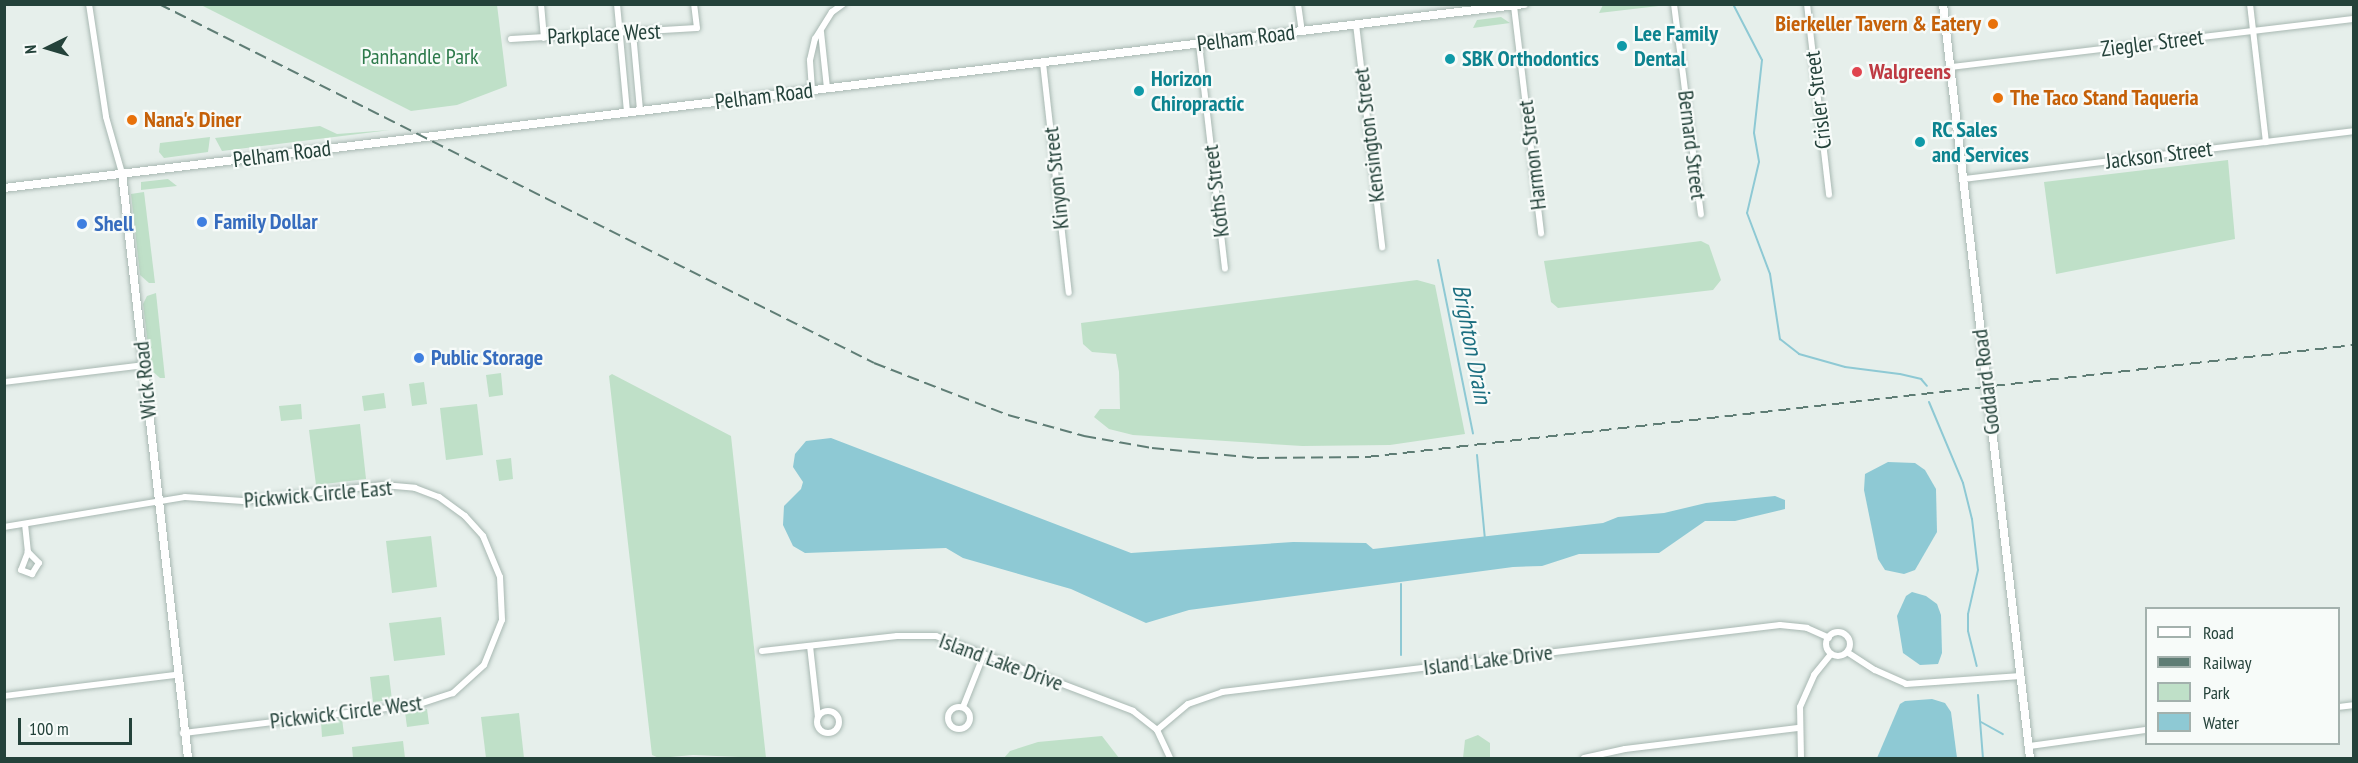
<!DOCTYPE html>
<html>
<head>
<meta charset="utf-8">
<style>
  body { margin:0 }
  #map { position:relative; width:2358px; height:763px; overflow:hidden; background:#e6efeb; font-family:"PT Sans Narrow",sans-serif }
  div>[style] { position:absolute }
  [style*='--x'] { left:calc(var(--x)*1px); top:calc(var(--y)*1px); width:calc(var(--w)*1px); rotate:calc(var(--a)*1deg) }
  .green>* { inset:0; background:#bfe0c8 }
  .water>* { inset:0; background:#8ec9d4 }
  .stream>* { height:2px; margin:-1px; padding:0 1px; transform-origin:1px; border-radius:1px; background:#8ec9d4 }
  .roads { filter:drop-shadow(0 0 2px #a8b8b2) drop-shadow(0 0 2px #a8b8b2) }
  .minor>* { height:6px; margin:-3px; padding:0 3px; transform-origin:3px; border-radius:3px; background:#fff }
  .minor>.ring { margin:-3px; padding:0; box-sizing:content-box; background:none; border:6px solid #fff; border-radius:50% }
  .tertiary>* { height:8px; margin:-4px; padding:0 4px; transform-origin:4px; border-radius:4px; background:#fff }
  .secondary>* { height:8px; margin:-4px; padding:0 4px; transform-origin:4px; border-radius:4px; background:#fff }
  .rail>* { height:2px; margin-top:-1px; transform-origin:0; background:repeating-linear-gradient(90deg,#5f7d75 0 12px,transparent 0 18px) }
  .dots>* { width:16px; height:16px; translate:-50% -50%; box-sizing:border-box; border:3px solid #f7fbf9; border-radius:50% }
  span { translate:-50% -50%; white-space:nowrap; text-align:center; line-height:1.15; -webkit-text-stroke:4.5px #f7fbf9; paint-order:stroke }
  .food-label { font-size:22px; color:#c56008; font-weight:700 }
  .right { translate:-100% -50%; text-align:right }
  .left { translate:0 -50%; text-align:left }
  .culture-label { font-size:22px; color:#0d838f; font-weight:700 }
  .street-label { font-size:22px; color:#24423a }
  .park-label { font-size:22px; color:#2d7a4b }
  .health-label { font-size:22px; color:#be3a42; font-weight:700 }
  .shop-label { font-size:22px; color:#366cbe; font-weight:700 }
  .water-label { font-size:24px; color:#1c6f80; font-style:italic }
  .frame { position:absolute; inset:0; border:6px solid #24423a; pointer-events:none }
  .legend { position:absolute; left:2145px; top:607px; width:195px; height:138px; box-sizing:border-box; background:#f7fbf9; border:2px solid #a3b1ad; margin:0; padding:8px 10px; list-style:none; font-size:18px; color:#24423a }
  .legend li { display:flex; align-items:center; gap:12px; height:30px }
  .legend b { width:30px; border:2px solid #a3b1ad }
  .north { position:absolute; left:18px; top:18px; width:60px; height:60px; -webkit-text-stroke:4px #f7fbf9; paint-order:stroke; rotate:265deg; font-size:16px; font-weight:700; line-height:24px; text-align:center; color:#24423a }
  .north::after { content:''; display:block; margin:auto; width:21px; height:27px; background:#24423a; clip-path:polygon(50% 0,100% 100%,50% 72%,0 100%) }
  .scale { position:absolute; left:18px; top:718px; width:114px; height:27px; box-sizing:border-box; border:3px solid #24423a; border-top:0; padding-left:8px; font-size:18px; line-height:21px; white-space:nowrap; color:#24423a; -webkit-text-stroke:4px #f7fbf9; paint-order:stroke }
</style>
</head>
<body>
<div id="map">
  <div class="green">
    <i style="clip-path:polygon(201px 5px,497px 5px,507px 86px,457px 105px,411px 111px)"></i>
    <i style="clip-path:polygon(1603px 5px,1667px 4px,1667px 5px,1599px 13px)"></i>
    <i style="clip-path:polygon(1501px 17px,1510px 23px,1473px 28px,1477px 20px)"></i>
    <i style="clip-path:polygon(320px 126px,337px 134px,390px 130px,222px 151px,215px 138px)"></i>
    <i style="clip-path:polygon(210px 137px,208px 152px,164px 158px,159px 152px,160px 143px)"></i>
    <i style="clip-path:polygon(2228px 160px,2235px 239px,2056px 274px,2044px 182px)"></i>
    <i style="clip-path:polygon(168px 179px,177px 186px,141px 190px,141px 182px)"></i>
    <i style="clip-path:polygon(144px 192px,155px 283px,149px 283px,140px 275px,131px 194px)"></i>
    <i style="clip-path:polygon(1701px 241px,1709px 245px,1721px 280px,1713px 290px,1558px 308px,1551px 302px,1544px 261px)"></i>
    <i style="clip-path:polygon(1417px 280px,1435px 285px,1465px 434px,1390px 445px,1302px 446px,1133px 435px,1109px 429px,1094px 417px,1100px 409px,1120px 409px,1119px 372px,1116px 354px,1092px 352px,1083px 344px,1081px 323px)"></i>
    <i style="clip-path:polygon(156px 293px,165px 378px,160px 378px,151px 370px,143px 304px,147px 296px)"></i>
    <i style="clip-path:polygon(501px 373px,503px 395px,489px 397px,486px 375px)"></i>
    <i style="clip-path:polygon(612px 374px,731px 436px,766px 758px,693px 755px,659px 758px,652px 755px,609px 376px)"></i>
    <i style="clip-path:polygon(424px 382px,427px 404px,412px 406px,409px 384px)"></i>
    <i style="clip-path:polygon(384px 393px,386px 408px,364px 411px,362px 396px)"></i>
    <i style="clip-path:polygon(301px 404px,302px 419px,281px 421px,279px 406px)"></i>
    <i style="clip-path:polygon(477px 404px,483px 455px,446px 460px,440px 408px)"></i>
    <i style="clip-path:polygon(360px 424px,366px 479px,316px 485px,309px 430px)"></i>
    <i style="clip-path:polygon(511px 458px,513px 479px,499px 481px,496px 460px)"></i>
    <i style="clip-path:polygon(431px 536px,437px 587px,392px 593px,386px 541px)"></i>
    <i style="clip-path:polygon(441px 617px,445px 655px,394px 661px,389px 623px)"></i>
    <i style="clip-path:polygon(389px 675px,392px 700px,373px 702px,370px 677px)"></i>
    <i style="clip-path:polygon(427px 709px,429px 724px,407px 727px,405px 712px)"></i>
    <i style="clip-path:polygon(519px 713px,524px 758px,486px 758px,481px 717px)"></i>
    <i style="clip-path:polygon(342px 719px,344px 734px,322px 737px,321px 722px)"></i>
    <i style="clip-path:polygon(1478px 735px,1490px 743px,1490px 758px,1463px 758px,1465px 740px)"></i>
    <i style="clip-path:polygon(1102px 736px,1119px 758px,1004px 758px,1010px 751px,1038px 742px)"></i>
    <i style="clip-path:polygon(403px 741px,405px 758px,353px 758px,352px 747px)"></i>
  </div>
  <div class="water">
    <i style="clip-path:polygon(831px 438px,1131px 553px,1293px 542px,1366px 543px,1373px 549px,1603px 523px,1618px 517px,1664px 513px,1706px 503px,1775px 496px,1785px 500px,1785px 509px,1735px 521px,1705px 521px,1659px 553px,1579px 554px,1542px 566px,1513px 567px,1189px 610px,1146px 623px,1071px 589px,963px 558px,946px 548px,805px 553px,793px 546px,783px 525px,784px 506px,801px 489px,803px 482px,793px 467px,795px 454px,806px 441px)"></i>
    <i style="clip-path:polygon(1888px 462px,1915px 463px,1925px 470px,1936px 489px,1937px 532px,1915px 570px,1904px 574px,1885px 570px,1878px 559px,1864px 490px,1865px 474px)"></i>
    <i style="clip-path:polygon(1912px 592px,1926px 596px,1937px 604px,1941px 615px,1942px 653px,1938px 664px,1920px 665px,1903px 653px,1897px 616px,1906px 596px)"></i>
    <i style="clip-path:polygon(1932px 699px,1945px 703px,1951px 712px,1957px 758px,1877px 758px,1900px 704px,1905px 701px)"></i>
  </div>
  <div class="stream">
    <i style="--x:1733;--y:4;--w:63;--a:62.6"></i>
    <i style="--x:1762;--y:60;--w:73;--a:96.3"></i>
    <i style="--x:1754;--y:133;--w:29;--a:80"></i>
    <i style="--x:1759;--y:162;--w:52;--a:103.2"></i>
    <i style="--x:1747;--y:213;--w:65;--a:69.3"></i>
    <i style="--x:1770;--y:274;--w:66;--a:81.3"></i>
    <i style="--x:1780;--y:339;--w:24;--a:38"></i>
    <i style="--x:1799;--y:354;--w:48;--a:15.8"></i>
    <i style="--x:1845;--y:367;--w:55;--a:7.3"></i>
    <i style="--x:1900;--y:374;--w:22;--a:13"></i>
    <i style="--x:1921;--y:379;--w:9;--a:49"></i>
    <i style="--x:1438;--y:260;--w:177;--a:78.6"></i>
    <i style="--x:1929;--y:402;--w:88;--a:67.2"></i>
    <i style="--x:1963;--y:483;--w:37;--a:76"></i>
    <i style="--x:1972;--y:519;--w:51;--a:83.3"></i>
    <i style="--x:1978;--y:570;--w:45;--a:102.8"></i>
    <i style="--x:1968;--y:614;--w:17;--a:90"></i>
    <i style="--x:1968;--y:631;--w:36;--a:76"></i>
    <i style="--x:1477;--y:455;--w:84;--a:84.6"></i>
    <i style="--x:1401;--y:655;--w:71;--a:-90"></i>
    <i style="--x:1978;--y:695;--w:63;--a:85.5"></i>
    <i style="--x:1981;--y:722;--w:25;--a:29"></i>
  </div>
  <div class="roads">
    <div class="minor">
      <i style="--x:89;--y:4;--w:114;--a:81.4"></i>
      <i style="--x:106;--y:117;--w:58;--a:74.1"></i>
      <i style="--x:541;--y:4;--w:34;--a:85"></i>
      <i style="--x:617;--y:4;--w:108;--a:84.7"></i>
      <i style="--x:1298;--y:4;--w:27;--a:82"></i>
      <i style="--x:1674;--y:4;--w:212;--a:82.7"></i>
      <i style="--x:1807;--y:4;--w:192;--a:83.4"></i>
      <i style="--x:2250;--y:4;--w:139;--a:83.4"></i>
      <i style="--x:1514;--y:6;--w:229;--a:83.2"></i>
      <i style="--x:1356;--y:24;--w:225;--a:83.3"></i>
      <i style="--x:821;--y:32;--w:56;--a:83.9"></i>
      <i style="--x:633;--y:33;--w:77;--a:84.8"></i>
      <i style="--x:511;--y:39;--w:186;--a:-3.4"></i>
      <i style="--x:697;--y:28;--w:24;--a:-97"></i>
      <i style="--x:1199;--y:44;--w:226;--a:83.4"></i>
      <i style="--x:1043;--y:63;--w:231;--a:83.6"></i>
      <i style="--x:1951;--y:67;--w:406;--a:-6.8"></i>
      <i style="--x:812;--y:90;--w:30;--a:-94"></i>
      <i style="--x:810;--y:60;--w:22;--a:-77"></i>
      <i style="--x:815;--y:39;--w:32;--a:-58"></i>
      <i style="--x:832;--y:12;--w:14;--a:-36"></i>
      <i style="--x:1964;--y:179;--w:393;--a:-7"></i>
      <i style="--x:4;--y:382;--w:141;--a:-6.9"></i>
      <i style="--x:25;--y:524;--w:28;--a:84"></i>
      <i style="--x:28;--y:552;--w:19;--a:111"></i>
      <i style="--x:21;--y:570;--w:12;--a:20"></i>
      <i style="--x:32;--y:574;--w:13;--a:-58"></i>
      <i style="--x:39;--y:563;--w:16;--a:-135"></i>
      <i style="--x:4;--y:527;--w:183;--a:-9.4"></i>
      <i style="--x:185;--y:497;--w:58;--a:3.9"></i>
      <i style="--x:243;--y:501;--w:141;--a:-6.5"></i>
      <i style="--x:383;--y:485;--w:32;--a:5"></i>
      <i style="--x:415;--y:488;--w:26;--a:21"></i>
      <i style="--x:439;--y:497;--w:32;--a:36"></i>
      <i style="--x:465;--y:516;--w:27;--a:48"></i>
      <i style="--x:483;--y:536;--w:44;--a:67.5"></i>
      <i style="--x:500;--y:577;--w:43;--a:87.3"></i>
      <i style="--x:502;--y:620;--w:48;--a:111.8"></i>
      <i style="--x:484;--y:665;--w:42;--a:137.9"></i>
      <i style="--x:453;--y:693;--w:35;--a:162"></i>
      <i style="--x:420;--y:704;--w:239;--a:173"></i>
      <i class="ring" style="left:1826px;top:632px;width:18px;height:18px"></i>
      <i style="--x:810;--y:646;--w:71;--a:83.6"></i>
      <i style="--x:762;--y:651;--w:136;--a:-6.3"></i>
      <i style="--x:897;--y:636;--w:39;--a:0"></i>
      <i style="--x:936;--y:636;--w:211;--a:20.8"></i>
      <i style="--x:1133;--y:711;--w:31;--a:38"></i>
      <i style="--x:1157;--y:730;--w:31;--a:65"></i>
      <i style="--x:1847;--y:652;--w:33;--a:33"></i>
      <i style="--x:1875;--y:670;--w:34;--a:24"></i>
      <i style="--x:1906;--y:684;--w:115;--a:-4"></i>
      <i style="--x:4;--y:696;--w:173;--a:-7"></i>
      <i class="ring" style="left:948px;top:707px;width:16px;height:16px"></i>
      <i style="--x:963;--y:707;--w:57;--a:-68.4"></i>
      <i style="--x:2338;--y:707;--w:16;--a:-7"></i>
      <i class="ring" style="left:817px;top:711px;width:16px;height:16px"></i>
      <i style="--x:1157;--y:730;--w:40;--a:-40"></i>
      <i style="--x:1188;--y:704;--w:36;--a:-19"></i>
      <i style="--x:1222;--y:692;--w:562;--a:-6.85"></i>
      <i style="--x:1780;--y:625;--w:27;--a:6"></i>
      <i style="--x:1807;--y:628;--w:24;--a:24"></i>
      <i style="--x:2029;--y:746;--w:118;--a:-7.8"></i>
      <i style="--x:1584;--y:758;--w:42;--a:-12.4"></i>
      <i style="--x:1625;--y:749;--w:174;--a:-6.9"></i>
      <i style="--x:1801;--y:758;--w:51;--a:-91.1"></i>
      <i style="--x:1800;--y:707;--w:35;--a:-66"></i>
      <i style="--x:1814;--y:675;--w:27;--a:-51"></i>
    </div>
    <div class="tertiary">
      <i style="--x:122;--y:173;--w:589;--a:83.56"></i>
    </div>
    <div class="secondary">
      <i style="--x:1943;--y:4;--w:759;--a:83.42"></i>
      <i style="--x:4;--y:188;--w:1531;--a:-6.9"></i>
    </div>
  </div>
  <div class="rail">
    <i style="--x:159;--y:4;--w:800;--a:26.66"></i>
    <i style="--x:874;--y:363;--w:144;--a:21.2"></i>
    <i style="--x:1008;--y:415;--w:79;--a:15.4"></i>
    <i style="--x:1084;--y:436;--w:69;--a:10"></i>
    <i style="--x:1152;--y:448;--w:105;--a:5.4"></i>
    <i style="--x:1257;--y:458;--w:110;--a:-0.5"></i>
    <i style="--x:1367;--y:457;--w:993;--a:-6.47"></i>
  </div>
  <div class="dots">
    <i style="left:1993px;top:24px;background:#e8710a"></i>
    <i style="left:1622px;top:46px;background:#0f9aa8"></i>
    <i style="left:1450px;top:59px;background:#0f9aa8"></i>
    <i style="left:1857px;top:72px;background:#e0444e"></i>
    <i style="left:1139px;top:91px;background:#0f9aa8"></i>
    <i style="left:1998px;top:98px;background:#e8710a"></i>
    <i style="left:132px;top:120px;background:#e8710a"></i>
    <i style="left:1920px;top:142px;background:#0f9aa8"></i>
    <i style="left:202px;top:222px;background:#3f7fe0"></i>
    <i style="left:82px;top:224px;background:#3f7fe0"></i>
    <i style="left:419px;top:358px;background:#3f7fe0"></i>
  </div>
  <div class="food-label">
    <span class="right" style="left:1981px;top:24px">Bierkeller Tavern &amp; Eatery</span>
    <span class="left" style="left:2010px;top:98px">The Taco Stand Taqueria</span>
    <span class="left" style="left:144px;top:120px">Nana's Diner</span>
  </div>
  <div class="culture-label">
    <span class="left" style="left:1634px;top:46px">Lee Family<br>Dental</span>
    <span class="left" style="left:1462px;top:59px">SBK Orthodontics</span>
    <span class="left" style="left:1151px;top:91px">Horizon<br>Chiropractic</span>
    <span class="left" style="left:1932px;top:142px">RC Sales<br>and Services</span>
  </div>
  <div class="street-label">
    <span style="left:604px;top:34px;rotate:-3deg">Parkplace West</span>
    <span style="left:1246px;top:38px;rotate:-7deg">Pelham Road</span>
    <span style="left:2152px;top:43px;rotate:-7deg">Ziegler Street</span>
    <span style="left:764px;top:96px;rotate:-7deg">Pelham Road</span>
    <span style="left:1818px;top:100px;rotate:-97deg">Crisler Street</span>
    <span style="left:1369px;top:135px;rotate:-97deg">Kensington Street</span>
    <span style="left:1692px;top:145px;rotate:83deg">Bernard Street</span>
    <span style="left:282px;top:154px;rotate:-7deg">Pelham Road</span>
    <span style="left:1532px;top:155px;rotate:-97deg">Harmon Street</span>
    <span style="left:2159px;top:155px;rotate:-7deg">Jackson Street</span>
    <span style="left:1056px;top:178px;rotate:-96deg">Kinyon Street</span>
    <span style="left:1216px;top:191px;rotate:-97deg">Koths Street</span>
    <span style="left:145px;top:380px;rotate:-96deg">Wick Road</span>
    <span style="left:1986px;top:382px;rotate:-97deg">Goddard Road</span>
    <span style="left:318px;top:494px;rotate:-5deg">Pickwick Circle East</span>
    <span style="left:1488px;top:660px;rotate:-7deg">Island Lake Drive</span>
    <span style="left:1001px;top:662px;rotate:20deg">Island Lake Drive</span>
    <span style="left:346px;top:712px;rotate:-7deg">Pickwick Circle West</span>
  </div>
  <div class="park-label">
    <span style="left:420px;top:57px">Panhandle Park</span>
  </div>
  <div class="health-label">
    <span class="left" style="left:1869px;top:72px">Walgreens</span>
  </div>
  <div class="shop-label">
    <span class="left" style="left:214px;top:222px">Family Dollar</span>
    <span class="left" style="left:94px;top:224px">Shell</span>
    <span class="left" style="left:431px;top:358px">Public Storage</span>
  </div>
  <div class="water-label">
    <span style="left:1472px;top:344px;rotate:79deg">Brighton Drain</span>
  </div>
  <div class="frame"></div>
  <ul class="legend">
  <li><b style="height:8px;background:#fff"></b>Road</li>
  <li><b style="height:8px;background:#5f7d75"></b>Railway</li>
  <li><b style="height:16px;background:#bfe0c8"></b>Park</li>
  <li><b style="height:16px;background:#8ec9d4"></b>Water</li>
  </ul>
  <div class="north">N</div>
  <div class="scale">100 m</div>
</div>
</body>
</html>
